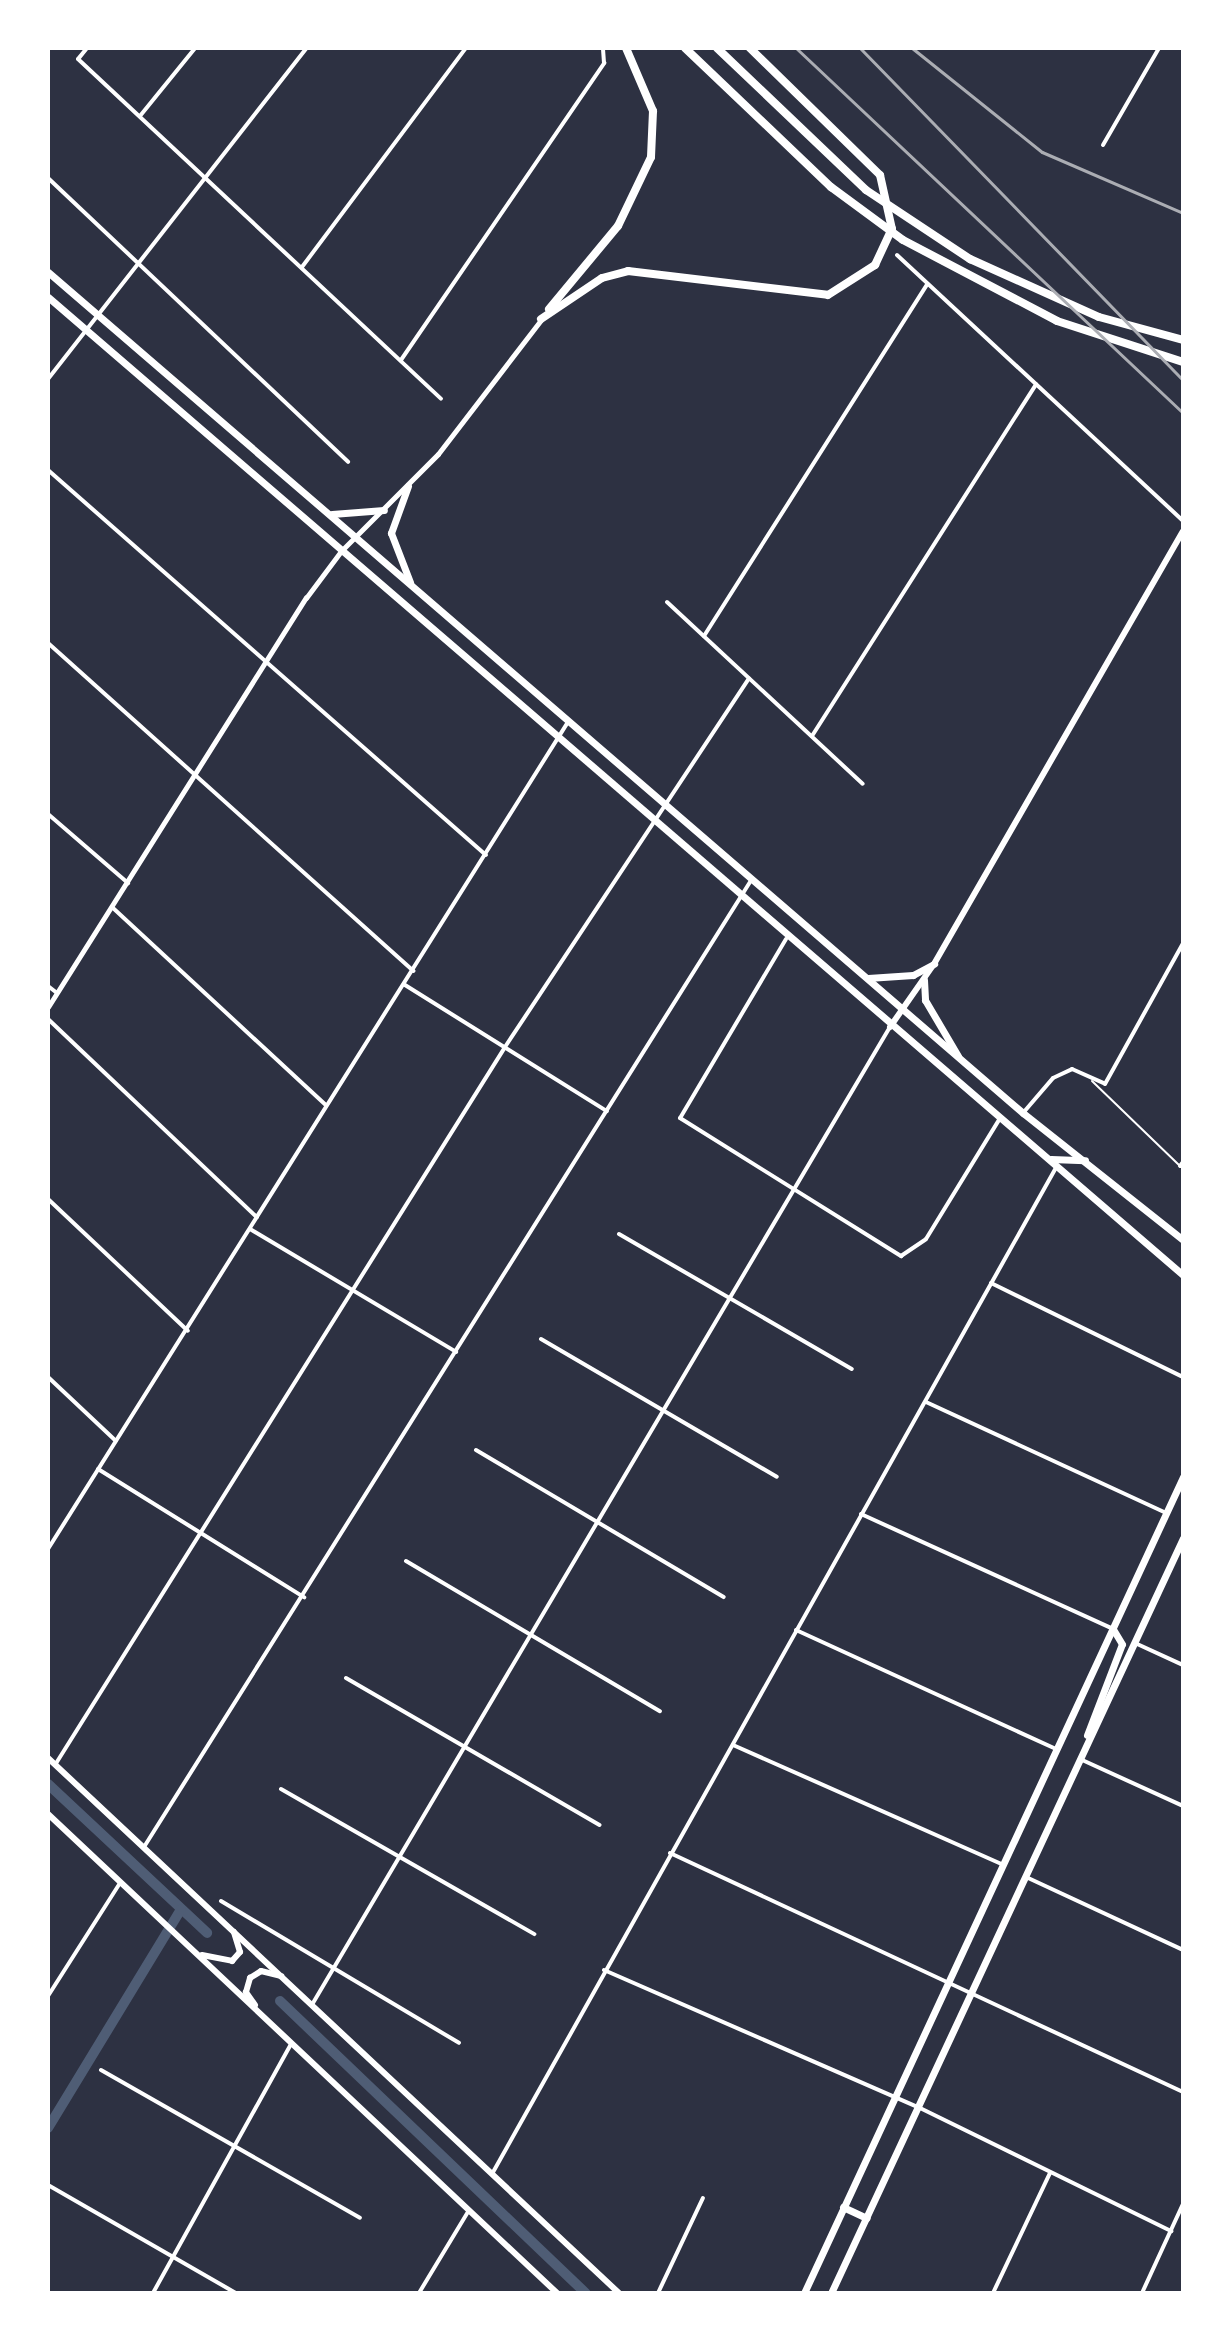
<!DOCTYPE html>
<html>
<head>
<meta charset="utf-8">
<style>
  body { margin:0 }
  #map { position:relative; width:1231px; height:2341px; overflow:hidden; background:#2d3142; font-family:"IBM Plex Sans",sans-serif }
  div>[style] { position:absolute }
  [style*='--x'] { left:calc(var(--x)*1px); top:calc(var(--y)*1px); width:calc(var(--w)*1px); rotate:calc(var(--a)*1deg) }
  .canal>* { height:10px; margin:-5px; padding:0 5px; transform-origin:5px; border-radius:5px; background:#4f5d75 }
  .service>* { height:2px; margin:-1px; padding:0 1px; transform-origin:1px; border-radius:1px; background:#fff }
  .minor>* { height:4px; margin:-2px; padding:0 2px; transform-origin:2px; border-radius:2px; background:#fff }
  .tertiary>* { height:5px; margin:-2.5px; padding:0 2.5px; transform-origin:2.5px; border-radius:2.5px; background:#fff }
  .secondary>* { height:6px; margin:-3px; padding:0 3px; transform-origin:3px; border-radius:3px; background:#fff }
  .trunk>* { height:7px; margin:-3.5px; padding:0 3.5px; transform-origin:3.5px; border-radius:3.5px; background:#fff }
  .motorway>* { height:8px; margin:-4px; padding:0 4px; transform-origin:4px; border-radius:4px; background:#fff }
  .rail>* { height:3px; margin:-1.5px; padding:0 1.5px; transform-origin:1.5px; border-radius:1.5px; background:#abadb3 }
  span { translate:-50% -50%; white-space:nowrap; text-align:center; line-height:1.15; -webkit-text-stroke:6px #fff; paint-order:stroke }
  .frame { position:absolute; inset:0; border:50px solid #fff; pointer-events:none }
</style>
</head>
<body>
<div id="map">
  <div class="canal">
    <i style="--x:48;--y:1784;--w:218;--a:43.1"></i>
    <i style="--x:280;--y:2001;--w:423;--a:43.7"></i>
    <i style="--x:48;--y:2128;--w:256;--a:-58.7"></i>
  </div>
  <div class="service">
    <i style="--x:1092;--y:1081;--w:122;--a:44"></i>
  </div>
  <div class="minor">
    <i style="--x:87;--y:48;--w:14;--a:129"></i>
    <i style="--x:78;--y:59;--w:497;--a:43.1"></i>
    <i style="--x:140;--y:116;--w:87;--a:-51"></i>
    <i style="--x:1103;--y:145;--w:112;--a:-60"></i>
    <i style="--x:48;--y:178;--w:413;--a:43.4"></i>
    <i style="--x:897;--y:255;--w:391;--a:42.9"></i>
    <i style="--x:302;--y:267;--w:274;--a:-53.2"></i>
    <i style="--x:401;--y:360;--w:360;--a:-55.6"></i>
    <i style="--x:604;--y:63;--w:15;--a:-94"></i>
    <i style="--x:48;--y:379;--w:420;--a:-52"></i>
    <i style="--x:48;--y:470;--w:583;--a:41.32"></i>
    <i style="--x:667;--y:602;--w:267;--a:42.9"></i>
    <i style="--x:704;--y:636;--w:417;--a:-57.6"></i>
    <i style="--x:48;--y:643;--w:491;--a:41.9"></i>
    <i style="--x:812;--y:736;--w:417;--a:-57.5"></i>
    <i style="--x:48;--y:814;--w:106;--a:40.8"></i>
    <i style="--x:113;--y:908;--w:290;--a:42.8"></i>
    <i style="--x:786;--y:939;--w:208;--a:120.6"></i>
    <i style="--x:680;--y:1118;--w:261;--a:32"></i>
    <i style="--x:901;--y:1256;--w:30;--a:-34"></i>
    <i style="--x:926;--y:1239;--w:140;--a:-58.5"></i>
    <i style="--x:405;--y:985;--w:238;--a:32"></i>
    <i style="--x:48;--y:986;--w:11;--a:38"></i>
    <i style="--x:48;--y:1019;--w:288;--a:43.5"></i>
    <i style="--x:1023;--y:1113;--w:46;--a:-49.4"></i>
    <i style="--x:1053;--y:1078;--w:21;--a:-25"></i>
    <i style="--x:1072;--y:1069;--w:36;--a:24"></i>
    <i style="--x:1105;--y:1084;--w:161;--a:-61"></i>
    <i style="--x:1180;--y:1166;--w:5;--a:-53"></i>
    <i style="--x:48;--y:1199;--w:192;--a:43.3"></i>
    <i style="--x:250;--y:1229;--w:240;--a:30.8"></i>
    <i style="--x:619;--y:1234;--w:269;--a:30.1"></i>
    <i style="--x:991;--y:1283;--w:214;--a:26.1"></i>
    <i style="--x:541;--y:1339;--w:273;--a:30.3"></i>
    <i style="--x:48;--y:1377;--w:93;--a:43.3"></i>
    <i style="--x:926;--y:1402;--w:264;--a:24.8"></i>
    <i style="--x:476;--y:1450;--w:288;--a:30.7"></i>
    <i style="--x:98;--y:1469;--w:243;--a:31.9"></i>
    <i style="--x:861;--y:1514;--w:277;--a:24.5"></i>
    <i style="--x:48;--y:1549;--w:977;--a:-57.84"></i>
    <i style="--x:406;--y:1561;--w:295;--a:30.6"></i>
    <i style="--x:796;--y:1630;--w:286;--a:24.6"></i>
    <i style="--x:1135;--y:1643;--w:53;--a:24.6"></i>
    <i style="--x:346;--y:1678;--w:293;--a:30.1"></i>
    <i style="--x:733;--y:1745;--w:293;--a:23.9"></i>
    <i style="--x:1080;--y:1759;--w:113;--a:24.5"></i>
    <i style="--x:55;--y:1765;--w:847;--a:-57.92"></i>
    <i style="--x:505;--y:1047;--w:442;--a:-56.5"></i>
    <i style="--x:281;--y:1789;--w:292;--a:29.8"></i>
    <i style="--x:144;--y:1847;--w:1143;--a:-57.87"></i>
    <i style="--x:670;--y:1853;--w:566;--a:24.98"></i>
    <i style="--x:1026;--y:1877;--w:173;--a:24.9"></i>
    <i style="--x:221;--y:1901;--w:277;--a:30.8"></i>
    <i style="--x:604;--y:1970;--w:345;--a:23.6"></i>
    <i style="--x:920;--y:2108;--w:280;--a:26.1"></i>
    <i style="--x:48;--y:1996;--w:134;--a:-57.5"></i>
    <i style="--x:313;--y:2003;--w:1134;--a:-59.41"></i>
    <i style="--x:101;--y:2070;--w:298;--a:29.7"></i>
    <i style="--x:492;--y:2174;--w:1156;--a:-60.73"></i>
    <i style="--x:48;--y:2185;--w:217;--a:29.9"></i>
    <i style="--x:153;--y:2293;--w:285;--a:-61"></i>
    <i style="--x:419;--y:2293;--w:97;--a:-58.9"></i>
    <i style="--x:658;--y:2293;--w:105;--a:-64.7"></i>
    <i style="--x:993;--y:2293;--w:133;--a:-64.6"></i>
    <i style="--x:1142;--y:2293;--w:98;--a:-65.3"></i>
  </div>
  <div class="tertiary">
    <i style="--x:48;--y:1007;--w:484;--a:-57.8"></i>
    <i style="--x:306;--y:598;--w:59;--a:-53.3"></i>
    <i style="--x:341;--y:551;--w:137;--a:-45"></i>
    <i style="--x:438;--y:454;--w:169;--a:-52.5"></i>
  </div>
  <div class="secondary">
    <i style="--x:890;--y:1027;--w:77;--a:-55.1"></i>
    <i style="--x:934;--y:964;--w:499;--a:-60.1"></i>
    <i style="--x:48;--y:1758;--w:782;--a:43.14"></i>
    <i style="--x:48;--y:1814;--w:699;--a:43.26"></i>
    <i style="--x:202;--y:1955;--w:31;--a:11"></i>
    <i style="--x:232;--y:1961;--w:12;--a:-48"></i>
    <i style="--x:240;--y:1952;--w:21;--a:-107"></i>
    <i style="--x:255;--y:2005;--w:16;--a:-125"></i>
    <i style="--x:246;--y:1992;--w:15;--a:-74"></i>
    <i style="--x:250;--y:1978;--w:13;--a:-32"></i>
    <i style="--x:261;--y:1971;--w:21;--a:14"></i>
  </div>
  <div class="trunk">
    <i style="--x:48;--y:272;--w:1288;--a:40.78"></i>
    <i style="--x:1023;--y:1113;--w:204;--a:38.4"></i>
    <i style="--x:48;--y:297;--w:1498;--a:40.75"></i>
    <i style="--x:408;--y:486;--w:50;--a:109.9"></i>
    <i style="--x:391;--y:533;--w:53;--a:68.8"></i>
    <i style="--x:332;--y:514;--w:52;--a:-4.4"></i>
    <i style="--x:868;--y:978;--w:45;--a:-3.8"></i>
    <i style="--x:913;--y:975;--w:24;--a:-28"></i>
    <i style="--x:924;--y:980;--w:20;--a:87"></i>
    <i style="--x:925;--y:1000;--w:65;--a:59.5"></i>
    <i style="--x:1051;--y:1159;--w:34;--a:2"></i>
    <i style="--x:1087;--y:1735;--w:97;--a:-69"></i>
    <i style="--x:1122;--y:1644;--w:17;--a:-121"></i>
    <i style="--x:843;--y:2207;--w:26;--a:25"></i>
    <i style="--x:804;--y:2293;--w:900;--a:-65.09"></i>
    <i style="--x:831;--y:2293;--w:833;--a:-65"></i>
  </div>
  <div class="motorway">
    <i style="--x:685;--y:48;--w:202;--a:43.6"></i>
    <i style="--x:831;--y:187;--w:89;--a:36.4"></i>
    <i style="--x:903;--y:240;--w:174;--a:27.7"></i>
    <i style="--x:1057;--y:321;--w:133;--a:18"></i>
    <i style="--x:717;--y:48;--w:206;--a:43.6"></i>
    <i style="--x:866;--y:190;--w:125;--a:33.6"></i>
    <i style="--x:970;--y:259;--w:141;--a:24.2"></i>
    <i style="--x:1099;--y:317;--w:87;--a:15.3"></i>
    <i style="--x:549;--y:309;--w:108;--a:-50.3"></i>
    <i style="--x:618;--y:226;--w:76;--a:-64.4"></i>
    <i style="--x:651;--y:157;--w:46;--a:-87.5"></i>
    <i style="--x:653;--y:111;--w:69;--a:-113.2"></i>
    <i style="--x:541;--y:319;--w:73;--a:-33.9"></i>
    <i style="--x:602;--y:278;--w:27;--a:-15"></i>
    <i style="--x:628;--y:271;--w:201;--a:6.8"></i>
    <i style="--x:828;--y:295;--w:56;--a:-32.6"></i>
    <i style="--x:875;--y:265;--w:40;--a:-65"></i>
    <i style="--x:892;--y:229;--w:55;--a:-102.5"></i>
    <i style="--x:880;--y:175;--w:182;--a:-135.7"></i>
  </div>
  <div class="rail">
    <i style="--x:796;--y:48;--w:532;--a:43.32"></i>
    <i style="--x:860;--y:48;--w:463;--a:45.8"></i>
    <i style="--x:912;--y:48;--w:166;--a:38.7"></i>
    <i style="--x:1042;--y:152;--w:154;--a:23.4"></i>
  </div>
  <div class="frame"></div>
</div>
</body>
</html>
